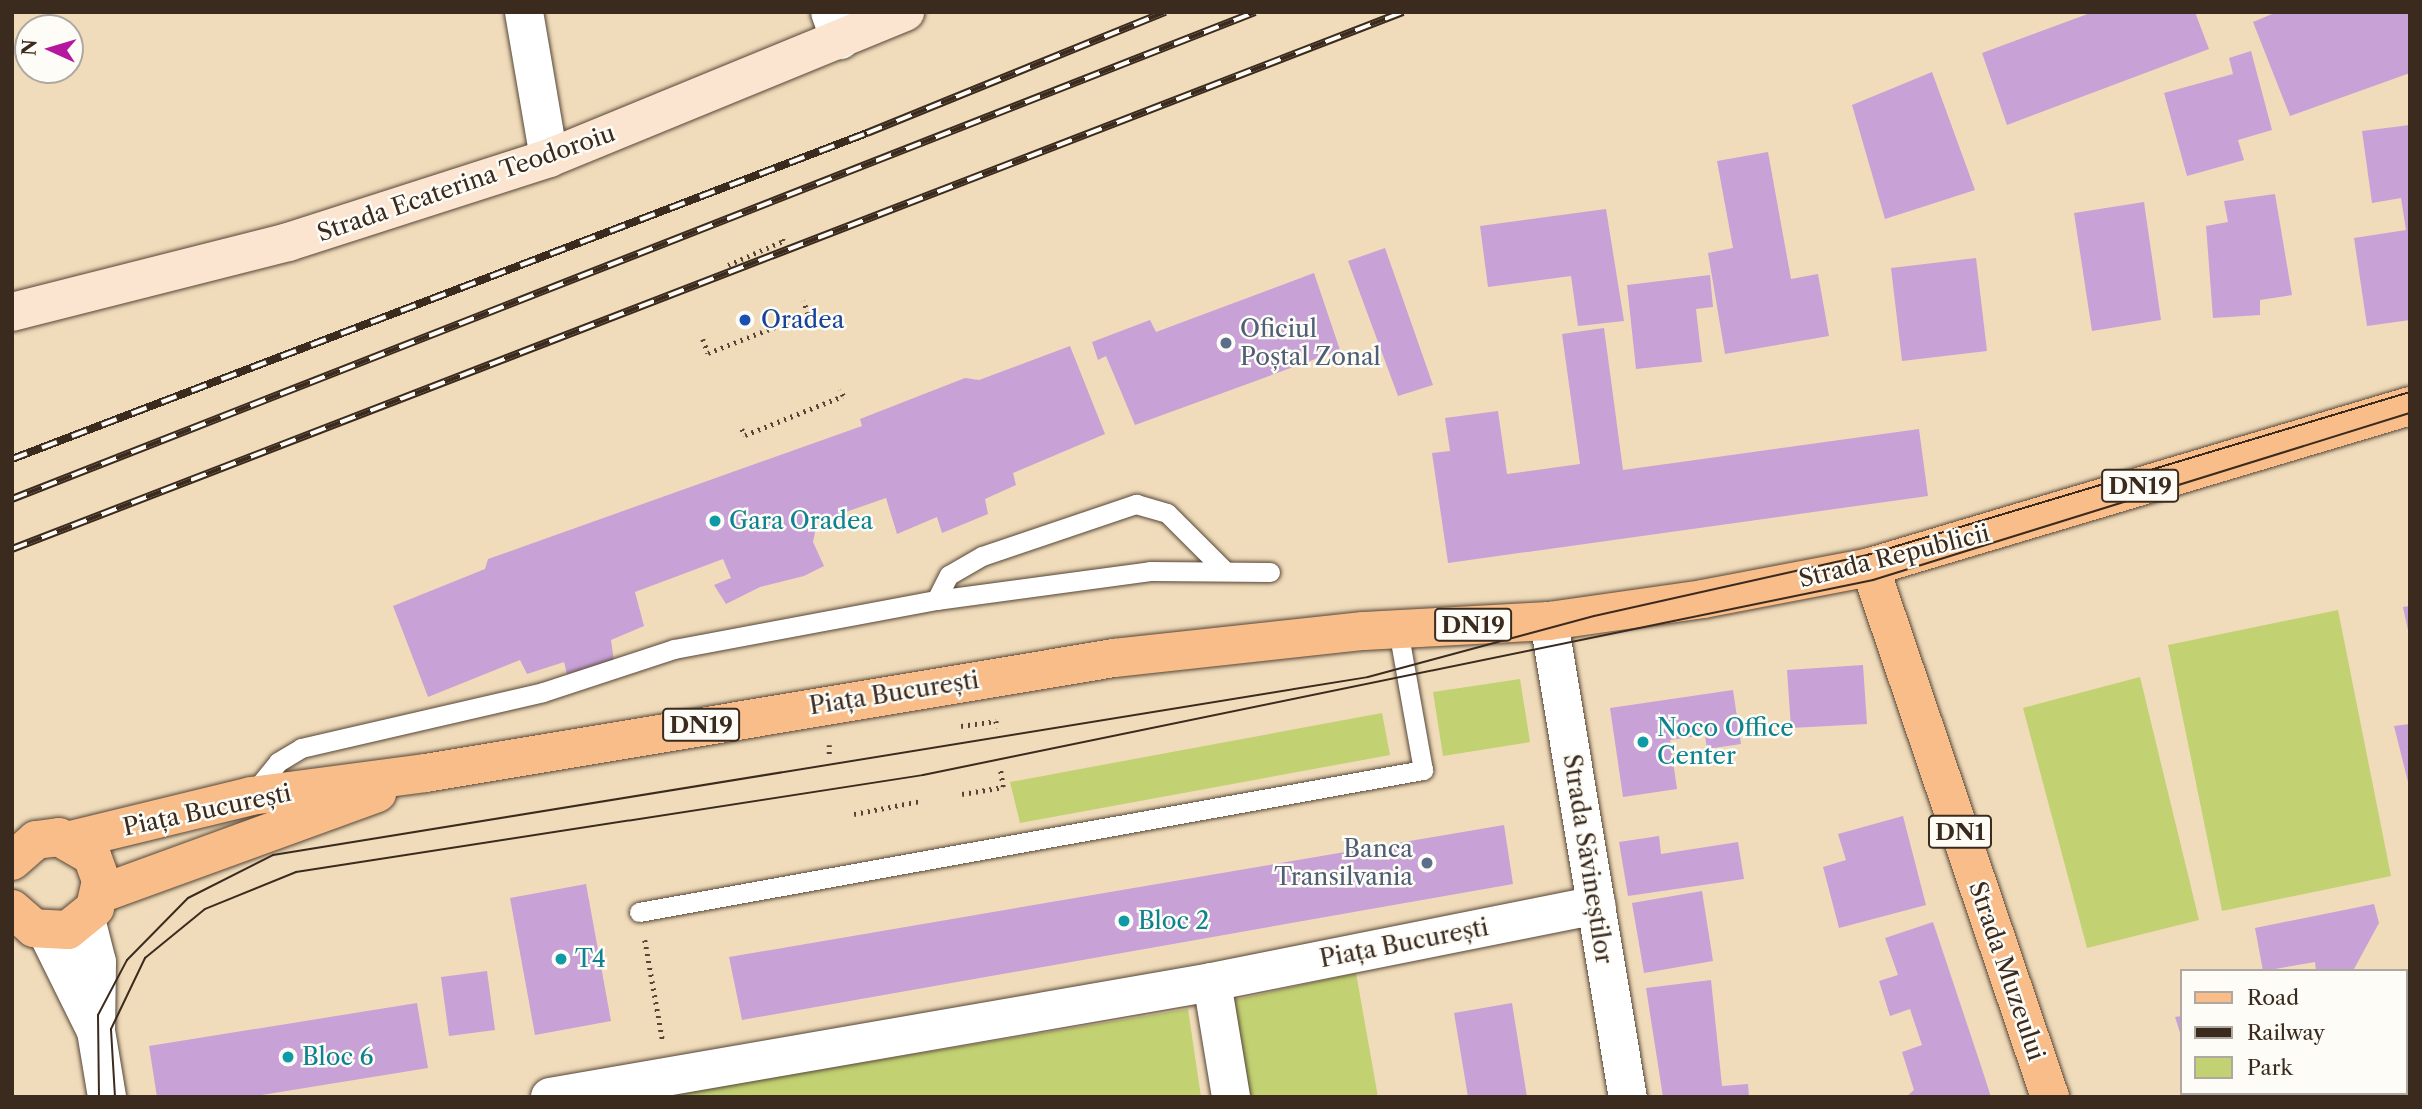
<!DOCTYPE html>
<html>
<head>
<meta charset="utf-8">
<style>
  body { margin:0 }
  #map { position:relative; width:2422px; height:1109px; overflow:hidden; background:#f0dcbb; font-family:"Libre Caslon Text",serif }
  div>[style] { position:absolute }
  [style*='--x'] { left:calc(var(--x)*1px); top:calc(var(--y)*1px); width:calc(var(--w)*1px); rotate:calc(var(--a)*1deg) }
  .green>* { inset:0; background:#c2d172 }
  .building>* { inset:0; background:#c8a1d6 }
  .path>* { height:4.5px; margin-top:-2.25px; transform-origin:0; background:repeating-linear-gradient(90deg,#564536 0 2px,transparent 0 7px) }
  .roads { filter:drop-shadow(0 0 2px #564536) drop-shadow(0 0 2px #564536) }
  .service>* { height:19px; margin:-9.5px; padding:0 9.5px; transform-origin:9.5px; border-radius:9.5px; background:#fff }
  .minor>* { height:38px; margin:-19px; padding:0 19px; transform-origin:19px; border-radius:19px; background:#fff }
  .secondary>* { height:38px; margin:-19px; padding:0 19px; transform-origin:19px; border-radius:19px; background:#fce5d0 }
  .primary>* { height:38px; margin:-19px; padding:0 19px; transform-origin:19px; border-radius:19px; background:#f8bd89 }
  .tram>* { height:2px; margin:-1px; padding:0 1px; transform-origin:1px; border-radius:1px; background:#3b2a1e }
  .rail>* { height:8px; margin-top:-4px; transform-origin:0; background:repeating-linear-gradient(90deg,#fdfcf7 0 16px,#3b2a1e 0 32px); box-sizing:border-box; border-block:2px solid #3b2a1e }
  .dots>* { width:19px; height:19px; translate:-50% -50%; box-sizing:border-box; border:4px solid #fdfcf7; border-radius:50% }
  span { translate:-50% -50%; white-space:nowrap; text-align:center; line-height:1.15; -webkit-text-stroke:5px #fdfcf7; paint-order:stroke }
  .shield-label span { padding:2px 5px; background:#fdfcf7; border:2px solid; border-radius:5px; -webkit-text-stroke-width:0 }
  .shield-label { font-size:23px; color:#3b2a1e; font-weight:700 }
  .street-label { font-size:24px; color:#3b2a1e }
  .transit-label { font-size:24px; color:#164399 }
  .left { translate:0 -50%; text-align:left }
  .service-label { font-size:24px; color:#4e5e75 }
  .right { translate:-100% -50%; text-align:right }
  .culture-label { font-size:24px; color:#0d838f }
  .frame { position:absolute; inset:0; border:14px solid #3b2a1e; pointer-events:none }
  .legend { position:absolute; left:2180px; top:969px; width:228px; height:126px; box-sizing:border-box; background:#fdfcf7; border:2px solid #afa8a0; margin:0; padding:9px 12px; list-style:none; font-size:21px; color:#3b2a1e }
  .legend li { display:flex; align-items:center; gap:14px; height:35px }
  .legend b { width:35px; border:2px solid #afa8a0 }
  .north { position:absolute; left:14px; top:14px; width:70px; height:70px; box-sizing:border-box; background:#fdfcf7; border:2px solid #afa8a0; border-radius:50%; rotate:274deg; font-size:19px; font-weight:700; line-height:28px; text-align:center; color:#3b2a1e }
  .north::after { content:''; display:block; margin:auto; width:24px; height:32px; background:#b5179e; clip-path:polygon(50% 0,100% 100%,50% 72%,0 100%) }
</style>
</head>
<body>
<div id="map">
  <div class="green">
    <i style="clip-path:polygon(2338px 610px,2391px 876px,2222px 911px,2168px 645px)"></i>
    <i style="clip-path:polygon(2140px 677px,2199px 920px,2087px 948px,2023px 708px)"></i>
    <i style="clip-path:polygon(1520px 679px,1530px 742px,1443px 756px,1433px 692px)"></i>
    <i style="clip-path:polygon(1382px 713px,1390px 755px,1020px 823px,1010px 782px)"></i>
    <i style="clip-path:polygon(1356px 973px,1378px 1097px,1246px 1097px,1230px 1001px)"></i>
    <i style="clip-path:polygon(1188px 1009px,1201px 1097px,654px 1097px)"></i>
  </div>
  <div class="building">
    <i style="clip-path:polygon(2093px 12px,2195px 12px,2209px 49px,2007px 125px,1982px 53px)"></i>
    <i style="clip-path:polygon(2277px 12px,2410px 12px,2410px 73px,2290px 116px,2253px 22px)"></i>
    <i style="clip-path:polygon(2251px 51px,2272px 130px,2238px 140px,2244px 160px,2187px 176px,2164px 93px,2233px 74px,2229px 58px)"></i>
    <i style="clip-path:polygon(1932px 72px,1975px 190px,1885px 219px,1852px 105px)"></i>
    <i style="clip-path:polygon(2410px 125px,2410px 320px,2367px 326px,2354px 238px,2406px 230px,2401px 198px,2372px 203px,2362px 131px)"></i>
    <i style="clip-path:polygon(1768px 152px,1791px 279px,1818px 274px,1829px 336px,1725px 354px,1708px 253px,1733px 248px,1717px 161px)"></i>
    <i style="clip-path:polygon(2275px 194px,2292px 295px,2260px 300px,2260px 315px,2213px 318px,2206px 226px,2228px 222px,2224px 201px)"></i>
    <i style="clip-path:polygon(2144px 202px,2161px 320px,2092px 331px,2074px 213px)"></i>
    <i style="clip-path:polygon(1606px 209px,1624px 321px,1578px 326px,1571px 276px,1488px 287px,1480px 226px)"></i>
    <i style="clip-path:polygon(1385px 248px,1433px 385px,1398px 396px,1348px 261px)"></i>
    <i style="clip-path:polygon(1976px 258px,1987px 351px,1902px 361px,1891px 268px)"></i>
    <i style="clip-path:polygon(1314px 273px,1340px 350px,1135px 425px,1106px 356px,1098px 360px,1092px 342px,1150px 320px,1156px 332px)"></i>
    <i style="clip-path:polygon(1710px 275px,1713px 307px,1696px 309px,1702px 362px,1636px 369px,1627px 285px)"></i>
    <i style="clip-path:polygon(1604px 328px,1623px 470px,1919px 429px,1928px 496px,1448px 563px,1432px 453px,1450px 451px,1445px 418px,1498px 411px,1507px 474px,1580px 464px,1562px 334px)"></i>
    <i style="clip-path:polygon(1070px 346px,1105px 434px,1013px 473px,1016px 485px,985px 499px,988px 514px,942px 533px,937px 517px,897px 534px,886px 498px,817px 522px,813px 542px,824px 566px,804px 576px,760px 587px,726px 604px,714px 585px,731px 578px,723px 559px,635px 592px,644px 626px,611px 640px,614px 661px,567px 674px,564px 662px,527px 674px,520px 660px,428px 697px,393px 606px,485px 569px,488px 559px,862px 426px,860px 419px,965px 378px,979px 380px)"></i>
    <i style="clip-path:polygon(2410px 606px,2410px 635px,2409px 635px,2403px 607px)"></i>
    <i style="clip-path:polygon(1863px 665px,1867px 724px,1791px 728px,1787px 670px)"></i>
    <i style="clip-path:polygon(1733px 690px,1741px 744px,1707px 749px,1705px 735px,1670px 740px,1677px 789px,1623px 797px,1610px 708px)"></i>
    <i style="clip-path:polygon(2410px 724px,2410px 786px,2409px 786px,2394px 726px)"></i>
    <i style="clip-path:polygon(1903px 816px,1926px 905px,1839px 928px,1823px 867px,1846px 860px,1838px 834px)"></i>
    <i style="clip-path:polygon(1504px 825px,1513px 884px,742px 1020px,729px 957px)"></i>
    <i style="clip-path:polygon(1659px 836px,1661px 854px,1738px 842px,1744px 879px,1628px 896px,1619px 842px)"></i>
    <i style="clip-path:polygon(586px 884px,611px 1021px,535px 1035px,510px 898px)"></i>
    <i style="clip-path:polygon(1702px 891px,1713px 961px,1644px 973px,1632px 903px)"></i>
    <i style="clip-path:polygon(2374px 904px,2379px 923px,2354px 969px,2316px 971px,2315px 962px,2263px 971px,2255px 928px)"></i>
    <i style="clip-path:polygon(1933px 922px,1982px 1069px,1991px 1097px,1906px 1097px,1914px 1090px,1902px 1052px,1922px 1045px,1910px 1009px,1890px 1016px,1879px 981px,1898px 975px,1885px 938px)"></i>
    <i style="clip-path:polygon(487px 971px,495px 1030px,449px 1036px,441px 977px)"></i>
    <i style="clip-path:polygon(1711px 980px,1722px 1086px,1748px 1084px,1749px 1097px,1663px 1097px,1646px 988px)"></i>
    <i style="clip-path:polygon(417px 1003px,428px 1068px,249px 1097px,157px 1097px,149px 1046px)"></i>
    <i style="clip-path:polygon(1512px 1003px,1527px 1097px,1468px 1097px,1454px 1013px)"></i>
    <i style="clip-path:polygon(2182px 1016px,2182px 1039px,2175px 1017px)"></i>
    <i style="clip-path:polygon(2197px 1093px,2329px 1093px,2330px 1097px,2198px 1097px)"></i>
    <i style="clip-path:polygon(2376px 1093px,2377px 1097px,2347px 1096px,2357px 1093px)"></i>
  </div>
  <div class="path">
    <i style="--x:728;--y:265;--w:60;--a:-23.6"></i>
    <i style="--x:783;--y:241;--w:6;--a:-108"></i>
    <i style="--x:703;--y:339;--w:15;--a:70"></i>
    <i style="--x:708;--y:353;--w:107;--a:-21.3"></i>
    <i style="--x:808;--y:314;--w:14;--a:-111"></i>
    <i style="--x:742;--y:429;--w:7;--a:63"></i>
    <i style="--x:745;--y:435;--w:105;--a:-21.7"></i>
    <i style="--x:843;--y:396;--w:7;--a:-117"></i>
    <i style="--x:961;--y:726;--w:35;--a:-8"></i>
    <i style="--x:996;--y:721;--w:7;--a:74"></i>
    <i style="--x:829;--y:754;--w:9;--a:-90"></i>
    <i style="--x:962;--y:794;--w:42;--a:-9.7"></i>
    <i style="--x:1003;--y:787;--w:20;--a:-99"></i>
    <i style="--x:854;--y:814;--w:67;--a:-11.1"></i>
    <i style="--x:645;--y:940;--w:104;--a:80"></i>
  </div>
  <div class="roads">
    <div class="service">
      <i style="--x:936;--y:600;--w:28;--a:-63"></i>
      <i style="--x:949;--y:575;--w:38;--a:-30"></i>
      <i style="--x:982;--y:556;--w:163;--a:-18.7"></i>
      <i style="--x:1136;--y:504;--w:32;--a:16"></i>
      <i style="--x:1167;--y:513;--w:81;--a:45"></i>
      <i style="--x:253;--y:793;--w:40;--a:-51"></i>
      <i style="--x:278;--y:762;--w:27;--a:-31"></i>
      <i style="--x:301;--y:748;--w:248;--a:-13"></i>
      <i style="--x:543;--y:692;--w:138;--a:-18.2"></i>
      <i style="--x:674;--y:649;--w:267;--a:-10.6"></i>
      <i style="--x:936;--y:600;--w:216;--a:-7.7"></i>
      <i style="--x:1150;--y:571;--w:120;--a:0.5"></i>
      <i style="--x:639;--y:912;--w:797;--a:-10.27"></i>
      <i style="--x:1423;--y:770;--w:143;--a:-100.1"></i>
    </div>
    <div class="minor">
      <i style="--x:524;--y:12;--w:148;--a:80.3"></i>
      <i style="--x:830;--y:12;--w:30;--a:70"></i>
      <i style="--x:1549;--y:621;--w:483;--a:80.6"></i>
      <i style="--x:86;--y:919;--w:44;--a:75.7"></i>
      <i style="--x:97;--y:962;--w:69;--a:90.8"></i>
      <i style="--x:96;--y:1031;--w:67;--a:80.5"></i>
      <i style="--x:47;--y:932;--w:108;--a:63.7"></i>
      <i style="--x:1212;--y:982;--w:117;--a:80.6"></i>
      <i style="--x:550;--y:1097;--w:672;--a:-9.85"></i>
      <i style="--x:1212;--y:982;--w:392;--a:-11.3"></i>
    </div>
    <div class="secondary">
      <i style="--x:12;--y:312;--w:285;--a:-14.2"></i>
      <i style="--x:288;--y:242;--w:274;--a:-17.8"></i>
      <i style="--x:549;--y:158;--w:385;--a:-22.3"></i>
    </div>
    <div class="primary">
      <i style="--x:1870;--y:567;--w:560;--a:71.24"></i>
      <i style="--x:71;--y:840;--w:185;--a:-13.7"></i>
      <i style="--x:251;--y:796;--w:177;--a:-7.5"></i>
      <i style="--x:426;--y:773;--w:698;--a:-9.49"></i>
      <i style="--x:1114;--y:658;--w:251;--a:-6.2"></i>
      <i style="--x:1364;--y:631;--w:185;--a:-3.1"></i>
      <i style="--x:1549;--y:621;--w:156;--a:-8.1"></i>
      <i style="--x:1703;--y:599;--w:170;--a:-10.8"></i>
      <i style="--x:1870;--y:567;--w:563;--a:-16.6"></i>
      <i style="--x:12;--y:861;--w:32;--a:-41"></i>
      <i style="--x:36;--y:840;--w:23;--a:-7"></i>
      <i style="--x:59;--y:837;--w:38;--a:30"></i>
      <i style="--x:92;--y:856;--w:27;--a:70"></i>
      <i style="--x:101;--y:881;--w:28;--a:103"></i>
      <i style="--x:95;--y:908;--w:35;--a:141"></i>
      <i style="--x:68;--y:930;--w:34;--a:-177"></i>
      <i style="--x:34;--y:928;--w:29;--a:-139"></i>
      <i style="--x:100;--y:894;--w:295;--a:-20"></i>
    </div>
  </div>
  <div class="tram">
    <i style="--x:99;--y:1097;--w:82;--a:-90.7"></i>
    <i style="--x:98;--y:1015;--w:62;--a:-62.2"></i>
    <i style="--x:127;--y:960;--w:87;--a:-45.5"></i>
    <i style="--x:188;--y:898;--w:95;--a:-26.8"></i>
    <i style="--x:273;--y:855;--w:1109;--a:-9.23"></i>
    <i style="--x:1368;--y:677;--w:234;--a:-15.1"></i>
    <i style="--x:1594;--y:616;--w:280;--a:-12.6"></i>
    <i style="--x:1867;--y:555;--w:567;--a:-16.71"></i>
    <i style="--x:115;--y:1097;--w:68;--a:-93.4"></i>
    <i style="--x:111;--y:1029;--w:79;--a:-64.4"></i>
    <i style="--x:145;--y:958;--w:77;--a:-39.2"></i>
    <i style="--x:205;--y:909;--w:98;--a:-22.1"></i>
    <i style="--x:296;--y:872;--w:634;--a:-8.79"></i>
    <i style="--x:923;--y:775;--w:970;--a:-11.6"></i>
    <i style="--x:1873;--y:580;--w:562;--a:-17.28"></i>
  </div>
  <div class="rail">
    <i style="--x:12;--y:459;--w:915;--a:-20.87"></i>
    <i style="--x:867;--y:133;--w:322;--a:-22.1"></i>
    <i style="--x:12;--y:499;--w:1335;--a:-21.39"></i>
    <i style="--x:12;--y:549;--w:1491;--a:-21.11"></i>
  </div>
  <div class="dots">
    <i style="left:745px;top:320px;background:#1a4fb4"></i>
    <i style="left:1226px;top:343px;background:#5c6f8a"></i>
    <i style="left:715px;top:521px;background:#0f9aa8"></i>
    <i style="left:1643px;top:742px;background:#0f9aa8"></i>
    <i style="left:1427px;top:863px;background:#5c6f8a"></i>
    <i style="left:1124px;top:921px;background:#0f9aa8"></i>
    <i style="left:561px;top:959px;background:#0f9aa8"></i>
    <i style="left:288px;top:1057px;background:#0f9aa8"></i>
  </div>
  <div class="shield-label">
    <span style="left:2140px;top:486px">DN19</span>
    <span style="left:1473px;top:625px">DN19</span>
    <span style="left:701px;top:725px">DN19</span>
    <span style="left:1960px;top:832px">DN1</span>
  </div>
  <div class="street-label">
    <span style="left:466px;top:183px;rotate:-19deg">Strada Ecaterina Teodoroiu</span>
    <span style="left:1894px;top:556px;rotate:-14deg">Strada Republicii</span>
    <span style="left:894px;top:693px;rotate:-9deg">Piața București</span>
    <span style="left:207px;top:810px;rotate:-12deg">Piața București</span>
    <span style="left:1588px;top:859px;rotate:81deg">Strada Săvineștilor</span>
    <span style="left:1404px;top:943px;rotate:-11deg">Piața București</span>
    <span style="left:2007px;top:971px;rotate:71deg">Strada Muzeului</span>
  </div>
  <div class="transit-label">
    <span class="left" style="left:761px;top:320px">Oradea</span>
  </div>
  <div class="service-label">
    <span class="left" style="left:1240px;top:343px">Oficiul<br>Poștal Zonal</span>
    <span class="right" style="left:1413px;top:863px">Banca<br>Transilvania</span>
  </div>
  <div class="culture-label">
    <span class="left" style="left:729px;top:521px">Gara Oradea</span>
    <span class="left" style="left:1657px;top:742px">Noco Office<br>Center</span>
    <span class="left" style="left:1138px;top:921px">Bloc 2</span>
    <span class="left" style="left:575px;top:959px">T4</span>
    <span class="left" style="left:302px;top:1057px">Bloc 6</span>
  </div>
  <div class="frame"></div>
  <ul class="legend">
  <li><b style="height:9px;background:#f8bd89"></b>Road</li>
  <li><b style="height:9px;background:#3b2a1e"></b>Railway</li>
  <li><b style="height:19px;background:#c2d172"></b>Park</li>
  </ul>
  <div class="north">N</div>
</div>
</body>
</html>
